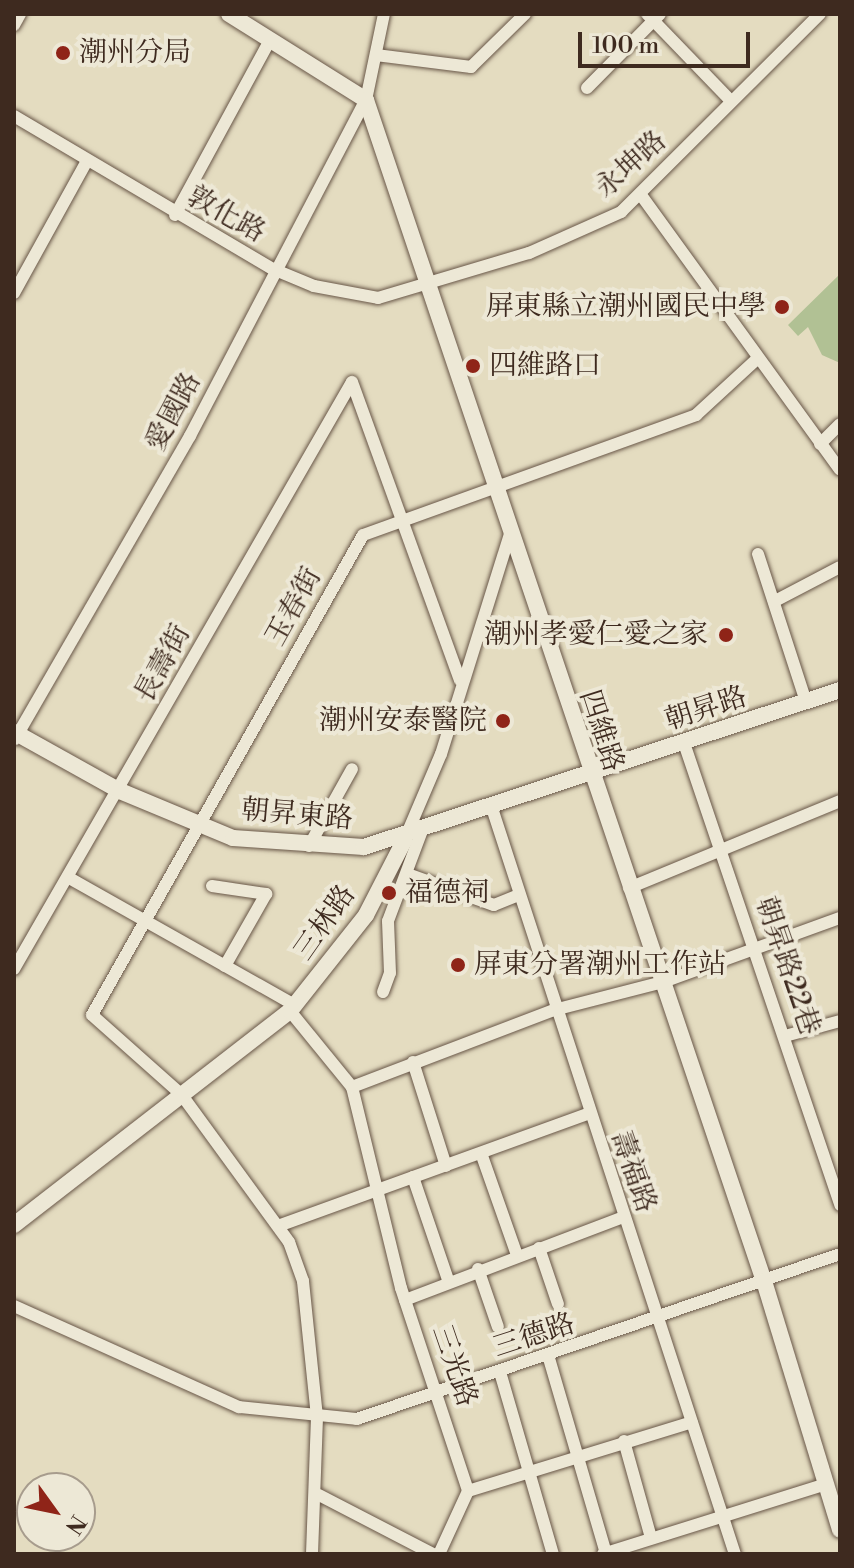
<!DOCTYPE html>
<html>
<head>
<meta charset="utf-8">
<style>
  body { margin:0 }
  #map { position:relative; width:854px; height:1568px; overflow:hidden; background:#e4dcc0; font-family:"Libre Bodoni","Noto Serif TC",serif }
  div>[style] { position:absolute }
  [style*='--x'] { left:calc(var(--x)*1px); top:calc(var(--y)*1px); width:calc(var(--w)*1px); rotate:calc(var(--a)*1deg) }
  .green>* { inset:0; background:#b1c194 }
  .roads { filter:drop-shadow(0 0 2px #685647) drop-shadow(0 0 2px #685647) }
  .street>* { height:12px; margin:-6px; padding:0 6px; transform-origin:6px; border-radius:6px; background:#ede8d6 }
  .secondary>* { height:16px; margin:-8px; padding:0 8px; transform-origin:8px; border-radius:8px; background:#ede8d6 }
  .dots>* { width:22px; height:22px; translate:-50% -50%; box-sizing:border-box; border:4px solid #ede8d6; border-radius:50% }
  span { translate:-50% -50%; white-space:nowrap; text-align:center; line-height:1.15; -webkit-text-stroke:8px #ede8d6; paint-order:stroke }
  .poi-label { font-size:28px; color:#3e2a1f }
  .left { translate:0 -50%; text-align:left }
  .right { translate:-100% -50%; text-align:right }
  .street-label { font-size:28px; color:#3e2a1f }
  .frame { position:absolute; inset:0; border:16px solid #3e2a1f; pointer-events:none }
  .north { position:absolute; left:16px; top:1472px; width:80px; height:80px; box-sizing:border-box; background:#ede8d6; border:2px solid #a79c8d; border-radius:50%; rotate:123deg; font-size:22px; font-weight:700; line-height:32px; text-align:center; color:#3e2a1f }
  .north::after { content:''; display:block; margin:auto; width:28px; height:36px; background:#8f2418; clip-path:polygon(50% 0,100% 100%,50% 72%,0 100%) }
  .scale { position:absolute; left:578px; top:32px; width:172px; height:36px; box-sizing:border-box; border:4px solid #3e2a1f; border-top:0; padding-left:10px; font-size:24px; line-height:28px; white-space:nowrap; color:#3e2a1f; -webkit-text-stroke:6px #ede8d6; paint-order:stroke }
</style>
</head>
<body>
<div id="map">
  <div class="green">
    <i style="clip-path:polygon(840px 274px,840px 363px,822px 355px,808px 327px,798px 336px,788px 325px)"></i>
  </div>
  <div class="roads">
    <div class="street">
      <i style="--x:647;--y:14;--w:121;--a:46"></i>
      <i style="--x:14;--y:25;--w:13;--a:-61"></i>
      <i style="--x:376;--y:55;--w:96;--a:7.2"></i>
      <i style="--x:471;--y:67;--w:76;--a:-44.5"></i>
      <i style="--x:587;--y:88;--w:104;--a:-45.4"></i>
      <i style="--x:14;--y:116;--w:301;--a:30.6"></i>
      <i style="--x:273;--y:269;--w:44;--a:22.5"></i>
      <i style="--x:314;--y:286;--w:65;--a:10.6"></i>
      <i style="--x:378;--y:298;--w:158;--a:-16.6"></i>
      <i style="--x:529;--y:253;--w:101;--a:-24"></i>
      <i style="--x:621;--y:212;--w:281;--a:-44.9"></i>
      <i style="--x:641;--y:195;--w:339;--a:54.1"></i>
      <i style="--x:175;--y:215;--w:199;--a:-61.5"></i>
      <i style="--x:14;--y:293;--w:151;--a:-61.1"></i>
      <i style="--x:352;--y:382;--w:317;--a:70.1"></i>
      <i style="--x:820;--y:444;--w:28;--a:-45"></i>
      <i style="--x:758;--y:554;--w:156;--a:72"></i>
      <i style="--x:775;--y:601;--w:73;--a:-27.6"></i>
      <i style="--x:15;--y:739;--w:350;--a:-60"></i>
      <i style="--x:190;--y:436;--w:379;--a:-62.4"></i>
      <i style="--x:366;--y:100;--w:88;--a:-78.2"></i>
      <i style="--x:684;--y:743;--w:488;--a:71.3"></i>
      <i style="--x:491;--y:805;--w:788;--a:71.96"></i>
      <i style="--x:406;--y:836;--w:89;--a:-66.9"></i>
      <i style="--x:441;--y:754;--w:234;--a:-72.6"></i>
      <i style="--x:309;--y:846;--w:88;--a:-60.8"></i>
      <i style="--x:410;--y:875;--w:89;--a:19.7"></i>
      <i style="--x:494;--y:905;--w:24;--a:-22"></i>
      <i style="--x:71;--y:879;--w:257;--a:29.4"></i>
      <i style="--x:212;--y:886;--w:55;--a:8.4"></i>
      <i style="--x:266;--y:894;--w:83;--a:119.7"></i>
      <i style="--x:629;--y:888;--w:228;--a:-22.4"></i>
      <i style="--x:14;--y:969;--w:677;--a:-60.07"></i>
      <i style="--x:383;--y:992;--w:20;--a:-70"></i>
      <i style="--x:390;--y:973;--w:52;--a:-92.2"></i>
      <i style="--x:388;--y:921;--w:99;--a:-69.4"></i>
      <i style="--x:290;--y:1011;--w:98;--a:50.8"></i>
      <i style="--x:352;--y:1087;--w:207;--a:76.3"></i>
      <i style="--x:401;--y:1288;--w:214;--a:71.7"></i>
      <i style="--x:468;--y:1491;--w:69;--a:114.7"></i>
      <i style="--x:785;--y:1036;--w:57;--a:-15.3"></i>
      <i style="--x:413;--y:1062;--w:109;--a:72.4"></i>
      <i style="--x:352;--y:1087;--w:216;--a:-20.9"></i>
      <i style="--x:554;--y:1010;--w:113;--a:-14.4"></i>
      <i style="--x:663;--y:982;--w:188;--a:-19.9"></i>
      <i style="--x:481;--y:1153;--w:108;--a:70.6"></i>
      <i style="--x:413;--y:1177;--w:109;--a:71.2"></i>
      <i style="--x:278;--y:1226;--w:330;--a:-19.9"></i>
      <i style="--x:539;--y:1248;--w:59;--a:71.3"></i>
      <i style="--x:478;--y:1269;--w:61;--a:71"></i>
      <i style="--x:405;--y:1300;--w:233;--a:-20.8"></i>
      <i style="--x:14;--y:1306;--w:247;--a:24.2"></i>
      <i style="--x:239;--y:1407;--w:119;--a:5.8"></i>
      <i style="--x:357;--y:1419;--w:510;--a:-18.86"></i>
      <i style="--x:548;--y:1355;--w:206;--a:73.7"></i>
      <i style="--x:500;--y:1372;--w:190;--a:73.8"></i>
      <i style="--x:624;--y:1441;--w:101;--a:74.4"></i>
      <i style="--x:468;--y:1491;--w:234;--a:-17.1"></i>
      <i style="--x:319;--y:1495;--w:128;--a:27.4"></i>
      <i style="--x:312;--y:1554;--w:137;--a:-87.9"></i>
      <i style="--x:317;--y:1417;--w:137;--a:-95.9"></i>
      <i style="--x:303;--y:1281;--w:41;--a:-109.7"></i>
      <i style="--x:289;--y:1242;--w:182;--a:-126.1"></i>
      <i style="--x:182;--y:1095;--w:120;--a:-138.4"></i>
      <i style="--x:92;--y:1015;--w:551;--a:-60.55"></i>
      <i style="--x:363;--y:535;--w:354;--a:-19.8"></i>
      <i style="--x:696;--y:415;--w:83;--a:-42.6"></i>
      <i style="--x:603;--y:1554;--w:234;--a:-17.4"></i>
    </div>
    <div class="secondary">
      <i style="--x:229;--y:14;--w:162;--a:32.1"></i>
      <i style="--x:366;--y:100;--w:1246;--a:71.38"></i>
      <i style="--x:764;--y:1281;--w:260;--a:73"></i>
      <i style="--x:14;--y:732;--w:121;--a:29.1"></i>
      <i style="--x:120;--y:791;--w:122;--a:22.6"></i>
      <i style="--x:233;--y:838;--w:131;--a:3.9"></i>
      <i style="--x:364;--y:847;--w:501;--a:-18.25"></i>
      <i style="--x:14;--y:1225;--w:349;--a:-37.8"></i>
      <i style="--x:290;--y:1011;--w:122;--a:-51.6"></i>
      <i style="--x:366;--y:915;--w:85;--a:-62.8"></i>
    </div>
  </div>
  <div class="dots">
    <i style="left:63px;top:53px;background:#8f2418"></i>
    <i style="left:782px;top:307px;background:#8f2418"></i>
    <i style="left:473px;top:366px;background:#8f2418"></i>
    <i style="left:726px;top:635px;background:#8f2418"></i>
    <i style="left:503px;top:721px;background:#8f2418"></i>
    <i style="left:389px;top:893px;background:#8f2418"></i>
    <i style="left:458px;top:965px;background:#8f2418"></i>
  </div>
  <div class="poi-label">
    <span class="left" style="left:79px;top:53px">潮州分局</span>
    <span class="right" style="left:766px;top:307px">屏東縣立潮州國民中學</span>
    <span class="left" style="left:489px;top:366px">四維路口</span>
    <span class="right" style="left:708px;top:635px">潮州孝愛仁愛之家</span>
    <span class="right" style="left:487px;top:721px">潮州安泰醫院</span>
    <span class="left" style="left:405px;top:893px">福德祠</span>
    <span class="left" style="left:474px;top:965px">屏東分署潮州工作站</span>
  </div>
  <div class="street-label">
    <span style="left:631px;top:165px;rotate:-42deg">永坤路</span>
    <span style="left:226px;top:215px;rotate:29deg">敦化路</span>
    <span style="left:174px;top:412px;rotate:-62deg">愛國路</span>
    <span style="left:294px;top:607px;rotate:-61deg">玉春街</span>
    <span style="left:163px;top:664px;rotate:-61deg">長壽街</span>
    <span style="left:706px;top:709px;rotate:-18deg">朝昇路</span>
    <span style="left:601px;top:731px;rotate:72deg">四維路</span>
    <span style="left:297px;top:815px;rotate:5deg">朝昇東路</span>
    <span style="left:325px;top:923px;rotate:-55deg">三林路</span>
    <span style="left:787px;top:966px;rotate:71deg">朝昇路22巷</span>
    <span style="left:633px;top:1172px;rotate:71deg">壽福路</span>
    <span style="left:534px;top:1336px;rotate:-18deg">三德路</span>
    <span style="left:454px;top:1366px;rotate:71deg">三光路</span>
  </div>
  <div class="frame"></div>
  <div class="north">N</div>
  <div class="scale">100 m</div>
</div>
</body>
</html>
